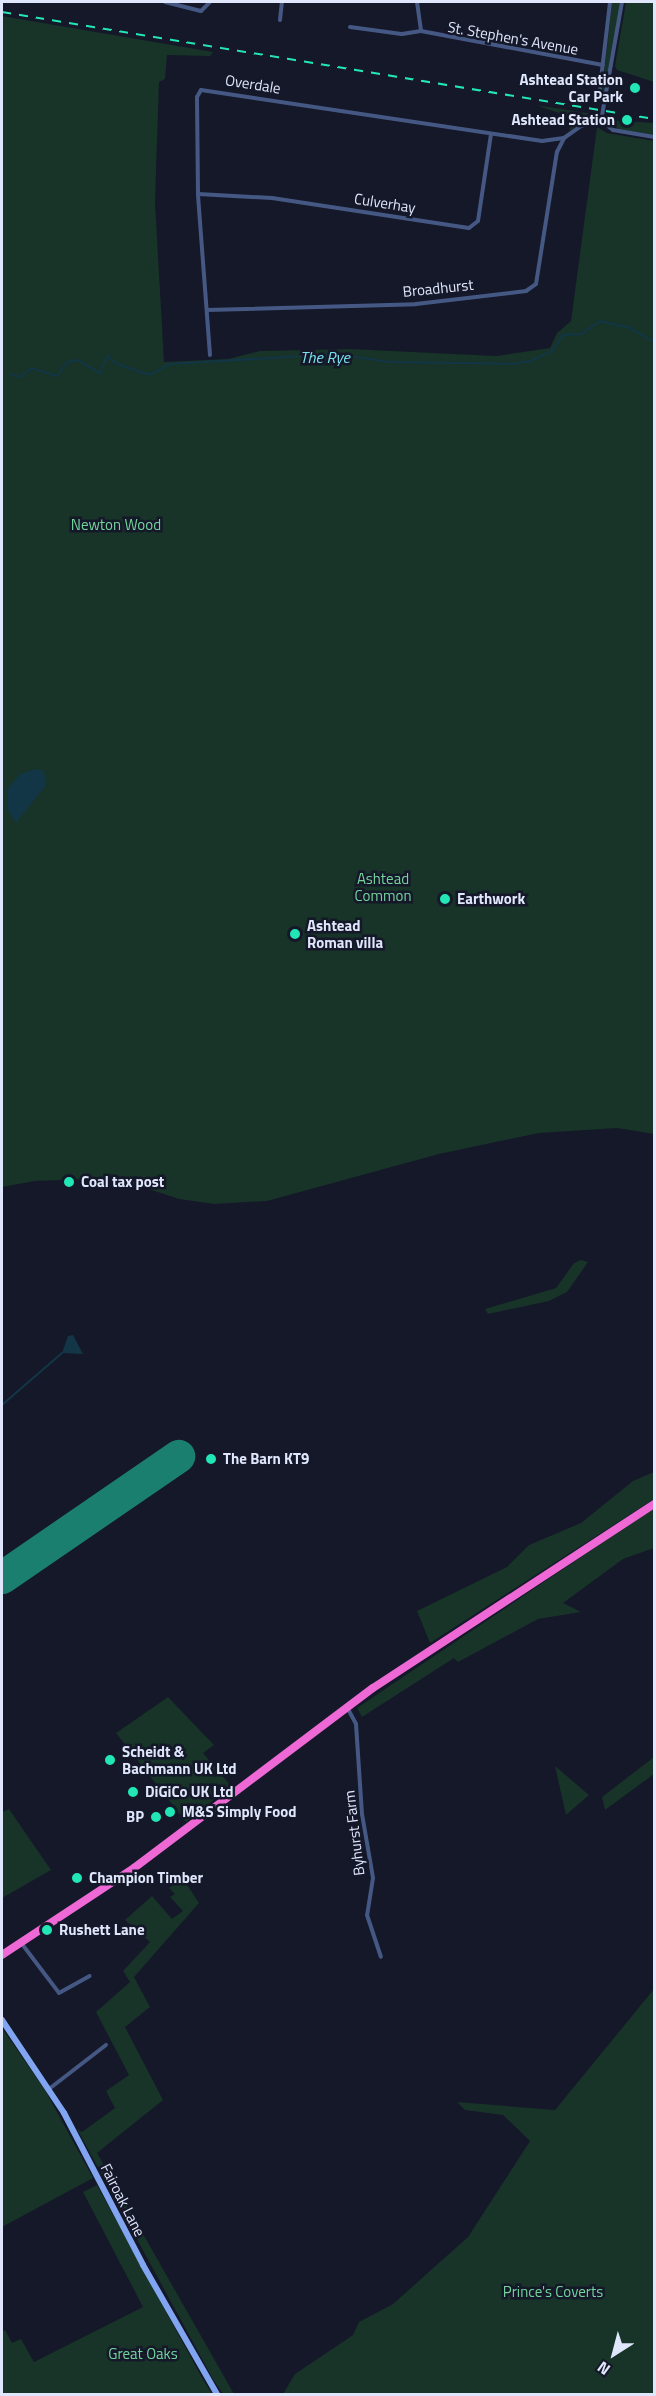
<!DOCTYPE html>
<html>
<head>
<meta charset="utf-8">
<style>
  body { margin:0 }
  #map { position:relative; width:656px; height:2396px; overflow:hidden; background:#141829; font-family:"Titillium Web",sans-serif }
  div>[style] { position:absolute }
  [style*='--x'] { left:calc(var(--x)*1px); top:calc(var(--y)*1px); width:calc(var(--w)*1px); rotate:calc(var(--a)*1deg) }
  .green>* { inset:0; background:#183328 }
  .water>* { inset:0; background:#123645 }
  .stream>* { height:1.5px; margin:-0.75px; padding:0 0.75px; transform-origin:0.75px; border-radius:0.75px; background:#123645 }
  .runway>* { height:33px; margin:-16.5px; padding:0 16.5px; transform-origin:16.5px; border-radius:16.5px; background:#1b7f70 }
  .street>* { height:4px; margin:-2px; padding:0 2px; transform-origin:2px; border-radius:2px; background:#455883 }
  .secondary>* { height:6px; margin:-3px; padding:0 3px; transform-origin:3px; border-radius:3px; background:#82a5f1 }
  .highway>* { height:8px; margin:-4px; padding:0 4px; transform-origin:4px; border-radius:4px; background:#ee69d6 }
  .rail>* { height:1.5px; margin-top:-0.75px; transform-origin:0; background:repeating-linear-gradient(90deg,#22e6b6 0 9px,transparent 0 17px) }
  .dots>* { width:16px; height:16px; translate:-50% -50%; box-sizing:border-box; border:3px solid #141829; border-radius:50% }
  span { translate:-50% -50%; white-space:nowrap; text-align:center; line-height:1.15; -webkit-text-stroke:5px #141829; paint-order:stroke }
  .street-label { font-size:15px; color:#e0e6fb }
  .poi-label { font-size:15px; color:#e0e6fb; font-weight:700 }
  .right { translate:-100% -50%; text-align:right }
  .left { translate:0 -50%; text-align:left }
  .park-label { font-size:15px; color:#73d59b }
  .water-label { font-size:16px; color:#7ae2f0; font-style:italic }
  .frame { position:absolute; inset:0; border:3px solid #e0e6fb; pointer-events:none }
  .north { position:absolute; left:584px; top:2324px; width:60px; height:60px; -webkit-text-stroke:4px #141829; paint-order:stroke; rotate:216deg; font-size:16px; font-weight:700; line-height:24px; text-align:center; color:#e0e6fb }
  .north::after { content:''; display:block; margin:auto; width:21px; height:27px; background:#e0e6fb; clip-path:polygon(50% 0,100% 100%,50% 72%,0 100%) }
</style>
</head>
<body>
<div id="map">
  <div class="green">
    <i style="clip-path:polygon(612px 2px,621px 2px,605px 93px,602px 92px)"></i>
    <i style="clip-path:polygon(626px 2px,654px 2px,654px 82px,617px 70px,615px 66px)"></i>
    <i style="clip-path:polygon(2px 16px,213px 52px,210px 56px,167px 55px,165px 79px,159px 82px,155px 202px,164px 362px,228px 359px,260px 351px,350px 349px,496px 356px,550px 348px,557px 333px,571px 321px,597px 127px,607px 133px,654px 141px,654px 1134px,617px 1128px,539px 1133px,439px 1154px,267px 1201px,214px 1204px,179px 1199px,115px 1178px,35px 1181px,2px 1187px)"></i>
    <i style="clip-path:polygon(536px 105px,599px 115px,598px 119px,583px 122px,569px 131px,573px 118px)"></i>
    <i style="clip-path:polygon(608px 120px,654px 123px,654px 135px,618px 129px)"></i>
    <i style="clip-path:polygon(581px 1260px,588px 1262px,567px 1292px,549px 1301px,488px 1314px,485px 1309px,556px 1288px,574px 1263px)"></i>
    <i style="clip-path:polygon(654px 1472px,654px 1499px,430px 1643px,417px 1611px,507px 1567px,529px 1545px,581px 1523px,633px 1481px)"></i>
    <i style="clip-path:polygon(654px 1508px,654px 1548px,623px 1559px,563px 1603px,581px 1612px,538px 1619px,458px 1662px,454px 1658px,362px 1717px,357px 1708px)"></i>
    <i style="clip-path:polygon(168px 1697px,214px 1745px,203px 1753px,231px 1786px,186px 1822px,116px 1733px)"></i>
    <i style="clip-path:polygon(654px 1757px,654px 1774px,605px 1810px,602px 1797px)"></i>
    <i style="clip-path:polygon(555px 1766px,589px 1795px,566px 1815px)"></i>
    <i style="clip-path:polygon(9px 1809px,51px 1870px,2px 1898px,2px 1812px)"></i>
    <i style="clip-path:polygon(182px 1877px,199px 1903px,134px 1977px,150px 2007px,125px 2027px,163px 2100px,97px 2153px,234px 2394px,223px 2394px,214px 2381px,77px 2129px,82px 2132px,115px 2108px,106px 2091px,129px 2075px,96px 2012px,130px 1982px,123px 1971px,150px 1942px,125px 1920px,152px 1896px,172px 1919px,183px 1911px,170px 1897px,175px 1894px,169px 1888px)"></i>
    <i style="clip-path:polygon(654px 1989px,654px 2394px,283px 2394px,295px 2374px,353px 2335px,359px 2322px,393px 2304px,468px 2237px,530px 2141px,503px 2115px,465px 2110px,457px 2102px,555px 2110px)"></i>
    <i style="clip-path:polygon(2px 2028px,45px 2090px,93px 2178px,2px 2227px)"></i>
    <i style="clip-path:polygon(97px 2185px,201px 2376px,212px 2394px,2px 2394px,2px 2332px,5px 2330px,12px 2343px,21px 2339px,34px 2362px,143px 2307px,83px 2192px)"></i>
  </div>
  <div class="water">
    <i style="clip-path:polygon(36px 769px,44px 771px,46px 785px,16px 823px,8px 810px,8px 788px,20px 774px)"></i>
    <i style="clip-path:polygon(73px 1335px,83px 1354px,62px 1353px,68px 1336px)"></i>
  </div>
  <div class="stream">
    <i style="--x:10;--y:374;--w:11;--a:15"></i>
    <i style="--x:21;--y:377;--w:13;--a:-42"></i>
    <i style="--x:31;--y:368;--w:27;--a:17"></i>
    <i style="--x:57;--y:376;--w:17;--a:-54"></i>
    <i style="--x:67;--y:362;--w:11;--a:-10"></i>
    <i style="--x:78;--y:360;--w:26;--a:31"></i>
    <i style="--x:100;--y:373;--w:19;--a:-65"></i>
    <i style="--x:108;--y:356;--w:12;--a:42"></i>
    <i style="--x:117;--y:364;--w:35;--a:18"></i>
    <i style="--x:150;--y:375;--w:23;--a:-29"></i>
    <i style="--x:170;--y:364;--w:166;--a:-3.4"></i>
    <i style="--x:336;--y:354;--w:56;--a:8.3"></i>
    <i style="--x:391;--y:362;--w:121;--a:0.9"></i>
    <i style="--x:512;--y:364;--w:19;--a:-9"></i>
    <i style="--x:531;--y:361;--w:23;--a:-25"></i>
    <i style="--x:552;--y:351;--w:19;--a:-55"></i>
    <i style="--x:563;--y:335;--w:18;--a:-3"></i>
    <i style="--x:581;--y:334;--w:23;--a:-34"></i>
    <i style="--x:600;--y:321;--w:31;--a:13"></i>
    <i style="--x:630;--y:328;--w:28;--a:30"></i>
    <i style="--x:2;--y:1405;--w:79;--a:-40.9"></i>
  </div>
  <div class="runway">
    <i style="--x:2;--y:1577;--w:214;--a:-34.5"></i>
  </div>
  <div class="street">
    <i style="--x:165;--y:2;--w:37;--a:14"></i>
    <i style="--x:201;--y:11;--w:13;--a:-45"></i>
    <i style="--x:417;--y:2;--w:29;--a:82"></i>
    <i style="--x:280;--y:20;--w:18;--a:-84"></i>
    <i style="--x:350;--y:27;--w:52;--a:7.7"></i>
    <i style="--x:402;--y:34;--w:19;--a:-9"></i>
    <i style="--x:421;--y:31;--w:185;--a:10.6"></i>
    <i style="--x:607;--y:97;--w:8;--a:-173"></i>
    <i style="--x:599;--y:96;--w:95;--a:-83.3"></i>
    <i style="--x:601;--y:121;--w:121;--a:-80"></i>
    <i style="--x:601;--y:121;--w:15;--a:37"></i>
    <i style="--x:613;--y:130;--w:42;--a:9.7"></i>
    <i style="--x:198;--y:194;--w:74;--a:3.1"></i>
    <i style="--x:272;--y:198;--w:199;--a:8.7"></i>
    <i style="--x:469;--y:228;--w:11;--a:-38"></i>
    <i style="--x:478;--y:221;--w:88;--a:-81.5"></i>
    <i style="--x:207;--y:310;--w:209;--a:-1.6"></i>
    <i style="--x:416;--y:304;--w:111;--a:-6.7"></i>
    <i style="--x:526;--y:291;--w:12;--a:-35"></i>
    <i style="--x:536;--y:284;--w:134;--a:-81"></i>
    <i style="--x:557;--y:152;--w:16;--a:-63"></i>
    <i style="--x:564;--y:138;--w:21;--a:-35"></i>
    <i style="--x:581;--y:126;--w:21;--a:-14"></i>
    <i style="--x:210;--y:355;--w:161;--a:-94.3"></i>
    <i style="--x:198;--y:194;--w:97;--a:-90.6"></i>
    <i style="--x:197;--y:97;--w:8;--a:-60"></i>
    <i style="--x:201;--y:90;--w:345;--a:8.5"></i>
    <i style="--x:542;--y:141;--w:22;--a:-8"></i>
    <i style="--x:347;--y:1707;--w:19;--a:62"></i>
    <i style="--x:356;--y:1724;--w:90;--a:86.2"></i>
    <i style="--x:362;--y:1814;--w:65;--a:80.2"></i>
    <i style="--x:373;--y:1878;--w:37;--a:99"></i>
    <i style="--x:367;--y:1915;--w:44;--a:71.6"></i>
    <i style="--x:22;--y:1944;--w:61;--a:52.9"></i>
    <i style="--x:59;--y:1993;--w:35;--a:-29"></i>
    <i style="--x:49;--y:2089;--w:72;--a:-37.7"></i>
  </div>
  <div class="secondary">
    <i style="--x:2;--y:2020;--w:112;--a:56.3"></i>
    <i style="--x:64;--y:2113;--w:171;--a:62.5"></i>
    <i style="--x:143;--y:2265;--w:149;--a:60.2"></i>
  </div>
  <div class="highway">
    <i style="--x:2;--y:1955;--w:158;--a:-33.4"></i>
    <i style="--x:134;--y:1868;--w:299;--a:-37"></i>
    <i style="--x:373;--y:1688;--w:336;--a:-33.2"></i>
  </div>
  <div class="rail">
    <i style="--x:2;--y:12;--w:661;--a:9.32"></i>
  </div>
  <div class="dots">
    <i style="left:635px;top:88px;background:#22e6b6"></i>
    <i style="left:627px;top:120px;background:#22e6b6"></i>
    <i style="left:445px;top:899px;background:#22e6b6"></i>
    <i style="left:295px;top:934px;background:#22e6b6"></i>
    <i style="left:69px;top:1182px;background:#22e6b6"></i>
    <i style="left:211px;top:1459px;background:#22e6b6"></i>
    <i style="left:110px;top:1760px;background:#22e6b6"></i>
    <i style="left:133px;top:1792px;background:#22e6b6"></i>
    <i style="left:170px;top:1812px;background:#22e6b6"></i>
    <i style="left:156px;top:1817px;background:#22e6b6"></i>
    <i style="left:77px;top:1878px;background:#22e6b6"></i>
    <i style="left:47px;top:1930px;background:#22e6b6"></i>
  </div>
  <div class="street-label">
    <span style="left:513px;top:38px;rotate:10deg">St. Stephen's Avenue</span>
    <span style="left:253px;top:84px;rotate:9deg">Overdale</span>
    <span style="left:385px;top:203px;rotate:9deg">Culverhay</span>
    <span style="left:438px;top:288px;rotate:-6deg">Broadhurst</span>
    <span style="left:354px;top:1833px;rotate:-97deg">Byhurst Farm</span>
    <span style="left:123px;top:2200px;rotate:63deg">Fairoak Lane</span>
  </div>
  <div class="poi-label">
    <span class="right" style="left:623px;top:88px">Ashtead Station<br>Car Park</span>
    <span class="right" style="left:615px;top:120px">Ashtead Station</span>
    <span class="left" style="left:457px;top:899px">Earthwork</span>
    <span class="left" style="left:307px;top:934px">Ashtead<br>Roman villa</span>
    <span class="left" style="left:81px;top:1182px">Coal tax post</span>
    <span class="left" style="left:223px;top:1459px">The Barn KT9</span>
    <span class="left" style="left:122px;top:1760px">Scheidt &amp;<br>Bachmann UK Ltd</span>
    <span class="left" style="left:145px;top:1792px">DiGiCo UK Ltd</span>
    <span class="left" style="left:182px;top:1812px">M&amp;S Simply Food</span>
    <span class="right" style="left:144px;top:1817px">BP</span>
    <span class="left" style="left:89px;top:1878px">Champion Timber</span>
    <span class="left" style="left:59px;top:1930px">Rushett Lane</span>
  </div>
  <div class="park-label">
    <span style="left:116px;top:525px">Newton Wood</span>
    <span style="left:383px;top:887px">Ashtead<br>Common</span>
    <span style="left:553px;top:2292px">Prince's Coverts</span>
    <span style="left:143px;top:2354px">Great Oaks</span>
  </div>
  <div class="water-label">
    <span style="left:325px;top:357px">The Rye</span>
  </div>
  <div class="frame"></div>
  <div class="north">N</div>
</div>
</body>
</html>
